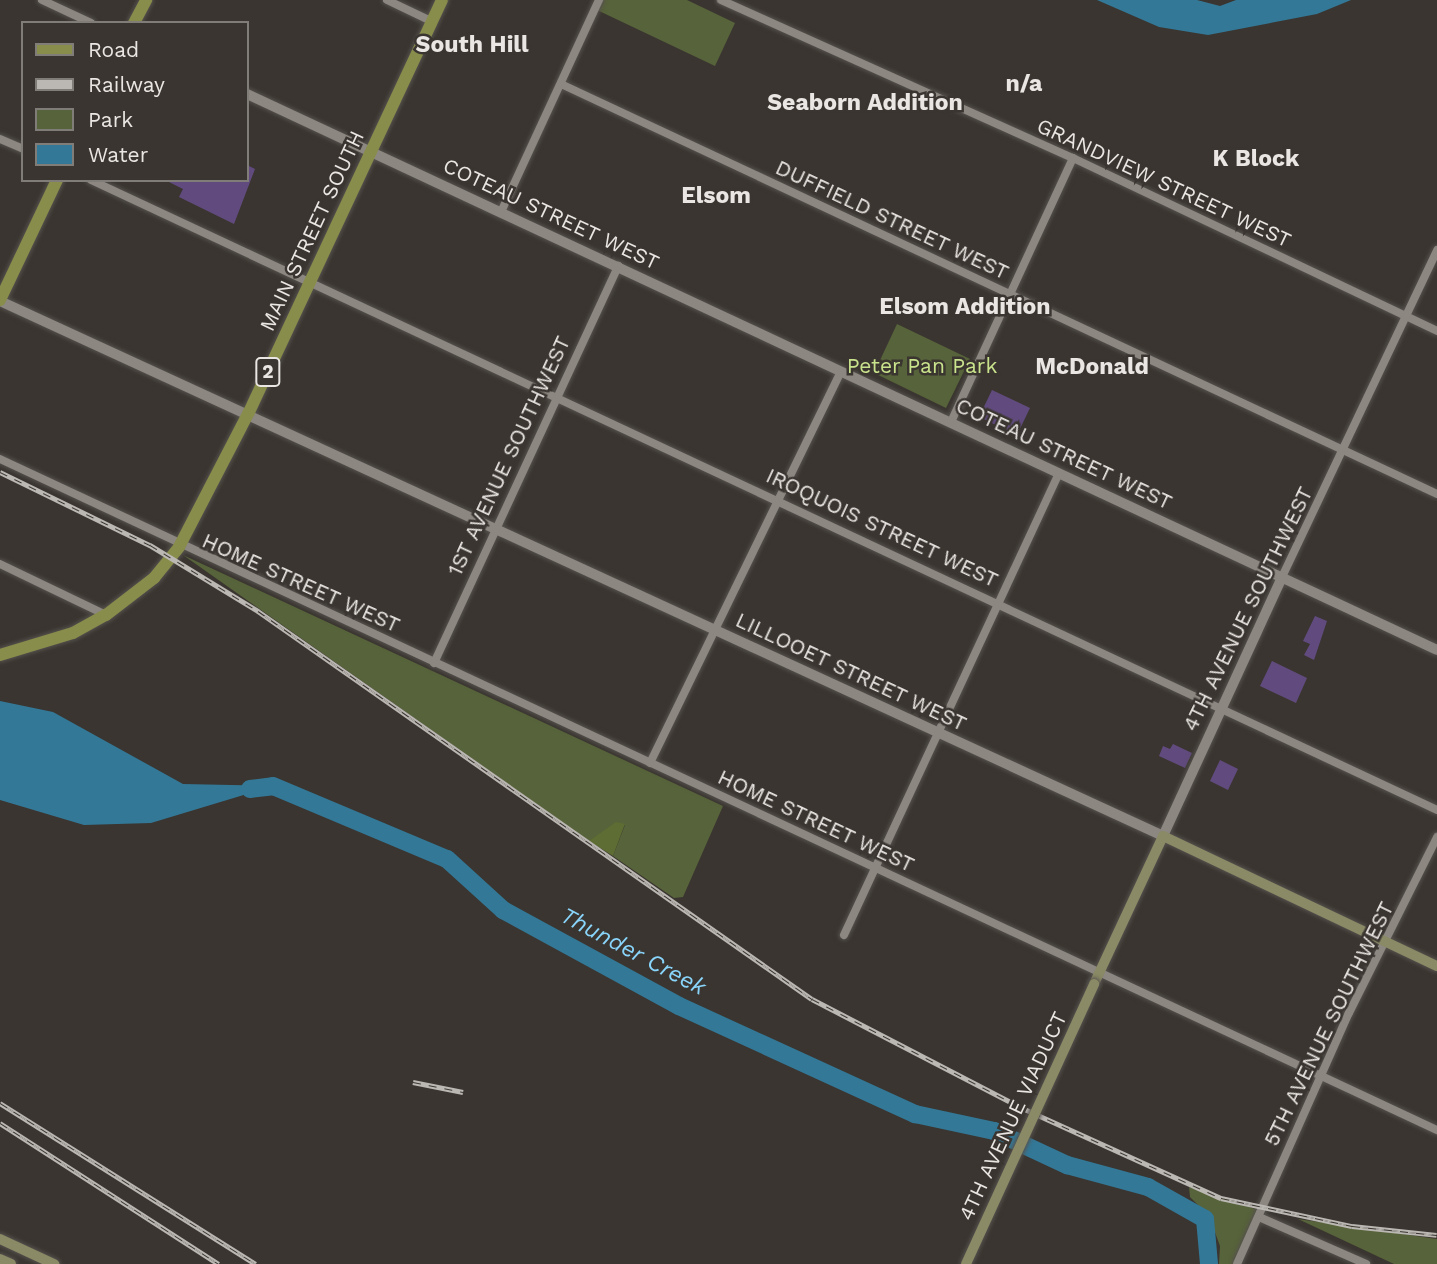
<!DOCTYPE html>
<html>
<head>
<meta charset="utf-8">
<style>
  body { margin:0 }
  #map { position:relative; width:1437px; height:1264px; overflow:hidden; background:#3a3530; font-family:"Work Sans",sans-serif }
  div>[style] { position:absolute }
  [style*='--x'] { left:calc(var(--x)*1px); top:calc(var(--y)*1px); width:calc(var(--w)*1px); rotate:calc(var(--a)*1deg) }
  .green>* { inset:0; background:#57633a }
  .forest>* { inset:0; background:#5d6d33 }
  .water>* { inset:0; background:#337897 }
  .river>* { height:18px; margin:-9px; padding:0 9px; transform-origin:9px; border-radius:9px; background:#337897 }
  .building>* { inset:0; background:#614b7e }
  .roads { filter:drop-shadow(0 0 2px #55514d) drop-shadow(0 0 2px #55514d) }
  .minor>* { height:8px; margin:-4px; padding:0 4px; transform-origin:4px; border-radius:4px; background:#8c8781 }
  .tertiary>* { height:10px; margin:-5px; padding:0 5px; transform-origin:5px; border-radius:5px; background:#8c8781 }
  .secondary>* { height:10px; margin:-5px; padding:0 5px; transform-origin:5px; border-radius:5px; background:#8a8a66 }
  .primary>* { height:12px; margin:-6px; padding:0 6px; transform-origin:6px; border-radius:6px; background:#888d4b }
  .rail>* { height:5px; margin-top:-2.5px; transform-origin:0; background:repeating-linear-gradient(90deg,#3a3530 0 8px,#bbb7b3 0 16px); box-sizing:border-box; border-block:2px solid #bbb7b3 }
  .bridges { filter:drop-shadow(0 0 2px #55514d) drop-shadow(0 0 2px #55514d) }
  .secondary-bridge>* { height:10px; margin:-5px; padding:0 5px; transform-origin:5px; border-radius:5px; background:#8a8a66 }
  span { translate:-50% -50%; white-space:nowrap; text-align:center; line-height:1.15; -webkit-text-stroke:5px #3a3530; paint-order:stroke }
  .shield-label span { padding:2px 5px; background:#3a3530; border:2px solid; border-radius:5px; -webkit-text-stroke-width:0 }
  .shield-label { font-size:19px; color:#eae6e3; font-weight:700 }
  .street-label { font-size:21px; color:#eae6e3 }
  .park-label { font-size:21px; color:#c9e28c }
  .neighbourhood-label { font-size:23px; color:#eae6e3; font-weight:700 }
  .water-label { font-size:23px; color:#89d4fa; font-style:italic }
  .legend { position:absolute; left:21px; top:21px; width:228px; height:161px; box-sizing:border-box; background:#3a3530; border:2px solid #807c78; margin:0; padding:9px 12px; list-style:none; font-size:21px; color:#eae6e3 }
  .legend li { display:flex; align-items:center; gap:14px; height:35px }
  .legend b { width:35px; border:2px solid #807c78 }
</style>
</head>
<body>
<div id="map">
  <div class="green">
    <i style="clip-path:polygon(601px 0,687px 0,735px 23px,715px 66px,597px 10px)"></i>
    <i style="clip-path:polygon(897px 324px,970px 359px,946px 408px,874px 373px)"></i>
    <i style="clip-path:polygon(183px 555px,723px 806px,683px 897px,674px 898px,613px 856px,625px 825px,589px 841px)"></i>
    <i style="clip-path:polygon(1189px 1187px,1258px 1210px,1233px 1264px,1219px 1264px,1220px 1246px,1209px 1216px,1190px 1197px)"></i>
    <i style="clip-path:polygon(1298px 1219px,1437px 1239px,1437px 1264px,1394px 1264px)"></i>
  </div>
  <div class="forest">
    <i style="clip-path:polygon(616px 822px,625px 824px,613px 856px,589px 841px)"></i>
  </div>
  <div class="water">
    <i style="clip-path:polygon(1097px 0,1197px 0,1220px 6px,1236px 0,1351px 0,1317px 14px,1208px 35px,1159px 27px)"></i>
    <i style="clip-path:polygon(0 701px,53px 712px,183px 784px,273px 786px,151px 823px,84px 825px,0 800px)"></i>
  </div>
  <div class="river">
    <i style="--x:250;--y:789;--w:23;--a:-7"></i>
    <i style="--x:273;--y:786;--w:189;--a:22.8"></i>
    <i style="--x:447;--y:859;--w:76;--a:42.3"></i>
    <i style="--x:503;--y:910;--w:200;--a:28.6"></i>
    <i style="--x:679;--y:1006;--w:260;--a:24.6"></i>
    <i style="--x:915;--y:1114;--w:81;--a:12.1"></i>
    <i style="--x:994;--y:1131;--w:81;--a:25"></i>
    <i style="--x:1067;--y:1165;--w:84;--a:15.2"></i>
    <i style="--x:1148;--y:1187;--w:65;--a:29.3"></i>
    <i style="--x:1205;--y:1219;--w:45;--a:84.9"></i>
  </div>
  <div class="building">
    <i style="clip-path:polygon(247px 165px,255px 169px,234px 224px,179px 197px,183px 189px,165px 180px,247px 180px)"></i>
    <i style="clip-path:polygon(992px 390px,1030px 408px,1017px 435px,979px 417px)"></i>
    <i style="clip-path:polygon(1315px 616px,1327px 621px,1314px 660px,1304px 655px,1310px 644px,1303px 641px)"></i>
    <i style="clip-path:polygon(1272px 661px,1307px 678px,1296px 703px,1260px 686px)"></i>
    <i style="clip-path:polygon(1173px 744px,1192px 753px,1185px 768px,1159px 756px,1163px 746px,1170px 749px)"></i>
    <i style="clip-path:polygon(1220px 760px,1238px 769px,1228px 790px,1210px 781px)"></i>
  </div>
  <div class="roads">
    <div class="minor">
      <i style="--x:42;--y:0;--w:54;--a:25.1"></i>
      <i style="--x:387;--y:0;--w:49;--a:25.5"></i>
      <i style="--x:721;--y:0;--w:386;--a:24.2"></i>
      <i style="--x:1073;--y:158;--w:403;--a:25.4"></i>
      <i style="--x:561;--y:84;--w:967;--a:25.08"></i>
      <i style="--x:0;--y:139;--w:25;--a:23"></i>
      <i style="--x:91;--y:180;--w:1486;--a:25.08"></i>
      <i style="--x:501;--y:212;--w:234;--a:-65.2"></i>
      <i style="--x:951;--y:422;--w:291;--a:-65.2"></i>
      <i style="--x:0;--y:459;--w:1586;--a:25.03"></i>
      <i style="--x:0;--y:564;--w:118;--a:25.7"></i>
      <i style="--x:1282;--y:577;--w:362;--a:-64.6"></i>
      <i style="--x:434;--y:663;--w:438;--a:-65.1"></i>
      <i style="--x:650;--y:763;--w:436;--a:-64"></i>
      <i style="--x:844;--y:935;--w:510;--a:-65.04"></i>
      <i style="--x:1259;--y:1217;--w:117;--a:23.7"></i>
      <i style="--x:1237;--y:1264;--w:275;--a:-66"></i>
      <i style="--x:1349;--y:1013;--w:197;--a:-63.4"></i>
    </div>
    <div class="tertiary">
      <i style="--x:247;--y:94;--w:1313;--a:25.04"></i>
      <i style="--x:0;--y:301;--w:1280;--a:24.7"></i>
      <i style="--x:1163;--y:836;--w:285;--a:-65.3"></i>
    </div>
    <div class="secondary">
      <i style="--x:1094;--y:984;--w:163;--a:-65"></i>
      <i style="--x:1163;--y:836;--w:303;--a:25.4"></i>
      <i style="--x:0;--y:1239;--w:60;--a:24.8"></i>
      <i style="--x:0;--y:1259;--w:12;--a:24"></i>
    </div>
    <div class="primary">
      <i style="--x:134;--y:23;--w:26;--a:-62"></i>
      <i style="--x:0;--y:300;--w:133;--a:-64.6"></i>
      <i style="--x:0;--y:655;--w:76;--a:-16.8"></i>
      <i style="--x:73;--y:633;--w:38;--a:-29"></i>
      <i style="--x:106;--y:615;--w:61;--a:-37.6"></i>
      <i style="--x:154;--y:578;--w:40;--a:-51"></i>
      <i style="--x:179;--y:547;--w:152;--a:-62.6"></i>
      <i style="--x:249;--y:412;--w:455;--a:-64.9"></i>
    </div>
  </div>
  <div class="rail">
    <i style="--x:0;--y:472;--w:167;--a:26"></i>
    <i style="--x:150;--y:545;--w:127;--a:31.4"></i>
    <i style="--x:258;--y:611;--w:676;--a:35.01"></i>
    <i style="--x:812;--y:999;--w:232;--a:27.4"></i>
    <i style="--x:1018;--y:1106;--w:223;--a:24.4"></i>
    <i style="--x:1221;--y:1198;--w:134;--a:12.1"></i>
    <i style="--x:1352;--y:1226;--w:85;--a:6"></i>
    <i style="--x:413;--y:1082;--w:51;--a:11.3"></i>
    <i style="--x:0;--y:1103;--w:302;--a:32.2"></i>
    <i style="--x:0;--y:1123;--w:260;--a:32.8"></i>
  </div>
  <div class="bridges">
    <div class="secondary-bridge">
      <i style="--x:966;--y:1264;--w:308;--a:-65.4"></i>
    </div>
  </div>
  <div class="shield-label">
    <span style="left:268px;top:372px">2</span>
  </div>
  <div class="street-label">
    <span style="left:1164px;top:183px;rotate:25deg">GRANDVIEW STREET WEST</span>
    <span style="left:551px;top:214px;rotate:25deg">COTEAU STREET WEST</span>
    <span style="left:892px;top:220px;rotate:25deg">DUFFIELD STREET WEST</span>
    <span style="left:312px;top:231px;rotate:-65deg">MAIN STREET SOUTH</span>
    <span style="left:1064px;top:454px;rotate:25deg">COTEAU STREET WEST</span>
    <span style="left:509px;top:456px;rotate:-65deg">1ST AVENUE SOUTHWEST</span>
    <span style="left:882px;top:528px;rotate:25deg">IROQUOIS STREET WEST</span>
    <span style="left:301px;top:583px;rotate:24deg">HOME STREET WEST</span>
    <span style="left:1248px;top:609px;rotate:-64deg">4TH AVENUE SOUTHWEST</span>
    <span style="left:851px;top:672px;rotate:25deg">LILLOOET STREET WEST</span>
    <span style="left:816px;top:821px;rotate:25deg">HOME STREET WEST</span>
    <span style="left:1329px;top:1024px;rotate:-64deg">5TH AVENUE SOUTHWEST</span>
    <span style="left:1013px;top:1116px;rotate:-65deg">4TH AVENUE VIADUCT</span>
  </div>
  <div class="park-label">
    <span style="left:922px;top:366px">Peter Pan Park</span>
  </div>
  <div class="neighbourhood-label">
    <span style="left:472px;top:45px">South Hill</span>
    <span style="left:1024px;top:84px">n/a</span>
    <span style="left:865px;top:103px">Seaborn Addition</span>
    <span style="left:1256px;top:159px">K Block</span>
    <span style="left:716px;top:196px">Elsom</span>
    <span style="left:965px;top:307px">Elsom Addition</span>
    <span style="left:1092px;top:367px">McDonald</span>
  </div>
  <div class="water-label">
    <span style="left:633px;top:952px;rotate:28deg">Thunder Creek</span>
  </div>
  <ul class="legend">
  <li><b style="height:9px;background:#888d4b"></b>Road</li>
  <li><b style="height:9px;background:#bbb7b3"></b>Railway</li>
  <li><b style="height:19px;background:#57633a"></b>Park</li>
  <li><b style="height:19px;background:#337897"></b>Water</li>
  </ul>
</div>
</body>
</html>
